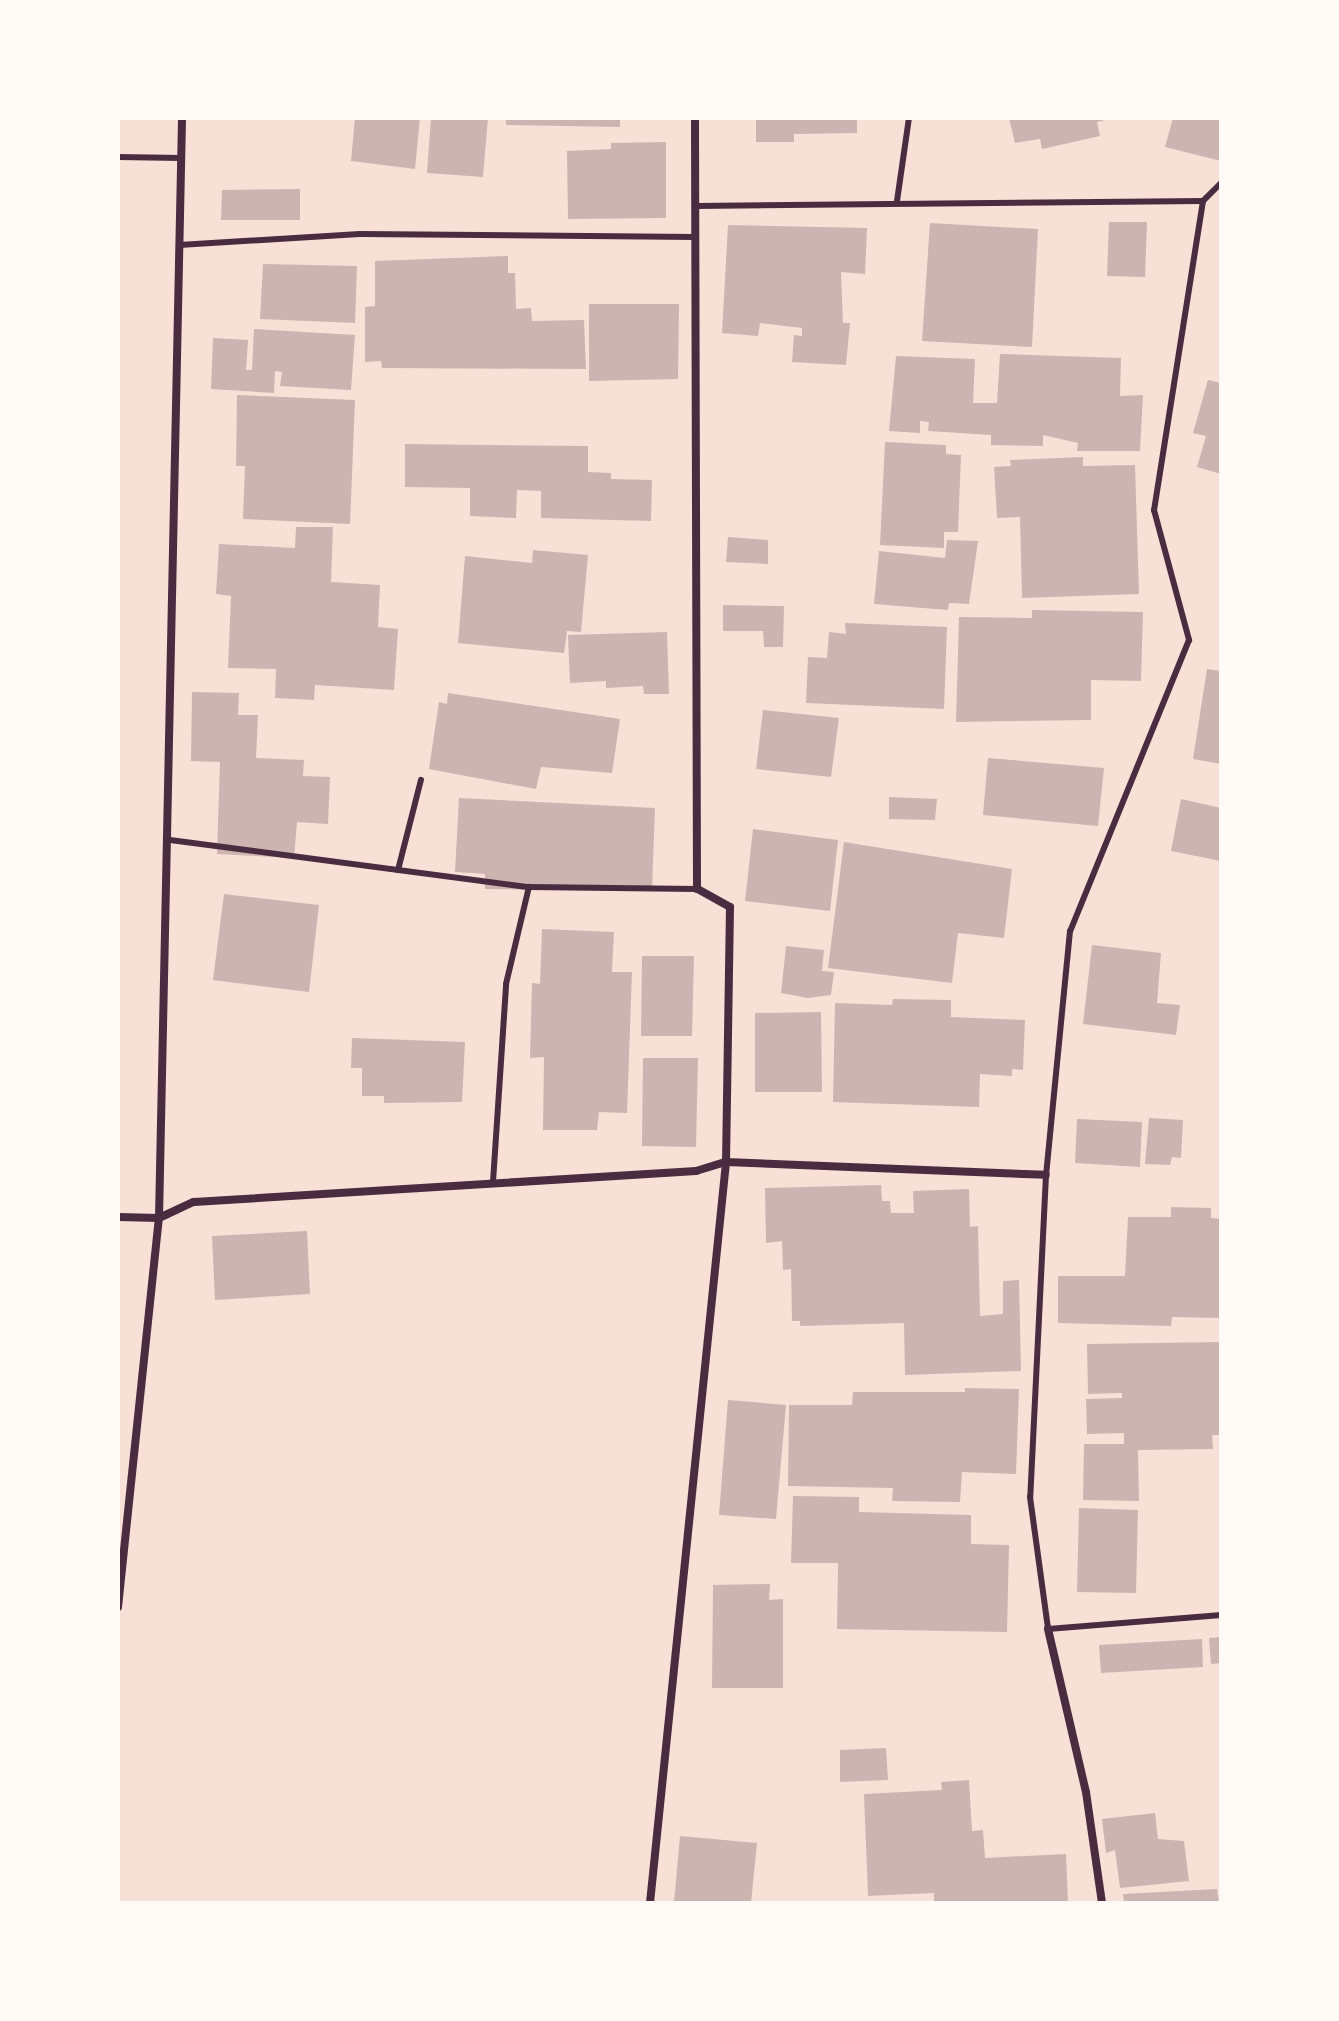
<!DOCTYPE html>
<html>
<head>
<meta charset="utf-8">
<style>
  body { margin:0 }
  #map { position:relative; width:1339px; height:2021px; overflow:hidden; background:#f7e1d7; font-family:"Asap Condensed",sans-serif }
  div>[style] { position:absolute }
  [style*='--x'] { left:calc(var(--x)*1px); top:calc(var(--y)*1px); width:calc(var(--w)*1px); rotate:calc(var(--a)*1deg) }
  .building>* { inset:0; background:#ccb4b1 }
  .service>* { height:6px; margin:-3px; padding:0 3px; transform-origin:3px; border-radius:3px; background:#4a2c40 }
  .minor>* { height:8px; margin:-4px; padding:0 4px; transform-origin:4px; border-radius:4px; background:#4a2c40 }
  span { translate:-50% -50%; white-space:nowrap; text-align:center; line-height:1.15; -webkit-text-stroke:8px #fffaf5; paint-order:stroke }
  .frame { position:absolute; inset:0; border:120px solid #fffaf5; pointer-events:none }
</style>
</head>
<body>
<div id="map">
  <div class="building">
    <i style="clip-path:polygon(355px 118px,420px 118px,415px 169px,351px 161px)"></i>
    <i style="clip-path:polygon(431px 118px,488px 118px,483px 177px,427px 173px)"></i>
    <i style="clip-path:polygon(506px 118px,620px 118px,620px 127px,506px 125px)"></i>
    <i style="clip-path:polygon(756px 118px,857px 118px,857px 133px,794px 134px,794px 142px,756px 142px)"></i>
    <i style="clip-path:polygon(1009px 118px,1109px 118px,1109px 119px,1097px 122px,1100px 136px,1042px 149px,1040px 139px,1015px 143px)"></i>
    <i style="clip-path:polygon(1173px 118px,1221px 118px,1221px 161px,1165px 147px)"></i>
    <i style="clip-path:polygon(666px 142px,666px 218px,568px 219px,567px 151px,611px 149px,611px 143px)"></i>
    <i style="clip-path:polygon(300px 189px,300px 220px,221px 220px,222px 190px)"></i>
    <i style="clip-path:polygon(1109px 222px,1147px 222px,1145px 277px,1107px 276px)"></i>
    <i style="clip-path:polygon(930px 223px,1038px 229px,1032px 347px,922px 341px)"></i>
    <i style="clip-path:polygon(728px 225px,867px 228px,865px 274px,841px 272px,843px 323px,850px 323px,846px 365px,792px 362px,794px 335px,802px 336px,802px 328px,760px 323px,758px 336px,722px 333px)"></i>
    <i style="clip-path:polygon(508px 256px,508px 273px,515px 273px,516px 309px,531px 308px,532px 321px,584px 320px,586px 369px,382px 368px,381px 361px,365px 362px,365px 307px,375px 306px,375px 261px)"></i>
    <i style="clip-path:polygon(263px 264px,357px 266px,355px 323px,260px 319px)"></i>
    <i style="clip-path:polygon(589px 304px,679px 304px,678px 379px,589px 381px)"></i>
    <i style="clip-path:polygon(254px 329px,355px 335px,351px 390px,280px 386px,282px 372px,275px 371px,274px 393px,211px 389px,213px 338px,248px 340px,246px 370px,252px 370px)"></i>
    <i style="clip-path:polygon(1000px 354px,1121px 358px,1120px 396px,1143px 395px,1140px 451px,1077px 451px,1078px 443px,1043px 435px,1043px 446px,991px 445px,991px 435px,928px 431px,929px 422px,920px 421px,920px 433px,889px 431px,896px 356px,975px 359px,973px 403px,997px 403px)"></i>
    <i style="clip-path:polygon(1208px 380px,1221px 383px,1221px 474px,1197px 467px,1206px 436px,1193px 433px)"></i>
    <i style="clip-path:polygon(237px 395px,355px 400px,350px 524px,243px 519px,245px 466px,236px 466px)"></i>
    <i style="clip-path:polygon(885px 442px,946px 445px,946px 454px,961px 455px,958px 532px,944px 532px,944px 548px,880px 545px)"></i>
    <i style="clip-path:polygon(405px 444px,588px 446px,588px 472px,611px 473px,611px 479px,652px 480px,651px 521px,541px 518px,541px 491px,517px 490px,516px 518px,470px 516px,470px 488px,405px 487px)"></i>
    <i style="clip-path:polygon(1083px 457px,1083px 466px,1135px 465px,1139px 594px,1022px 598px,1020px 517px,997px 518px,994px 467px,1011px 466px,1010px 460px)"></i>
    <i style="clip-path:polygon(296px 527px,333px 527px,331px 582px,380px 585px,378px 627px,398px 629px,394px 690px,315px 685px,314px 700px,275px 698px,276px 669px,228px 668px,231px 596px,216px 594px,219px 544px,295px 548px)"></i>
    <i style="clip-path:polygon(728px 537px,768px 540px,768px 564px,726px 562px)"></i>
    <i style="clip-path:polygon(947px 540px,978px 541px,969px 604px,949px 603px,948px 610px,874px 604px,879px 551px,945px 558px)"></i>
    <i style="clip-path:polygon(533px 550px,588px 555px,581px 632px,567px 631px,564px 653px,458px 643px,465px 556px,532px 563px)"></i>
    <i style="clip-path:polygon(723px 605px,784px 606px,783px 647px,764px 647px,763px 631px,723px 631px)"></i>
    <i style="clip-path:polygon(1032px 610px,1143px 612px,1141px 681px,1091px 680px,1091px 720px,956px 722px,959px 617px,1032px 618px)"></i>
    <i style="clip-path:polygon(845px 623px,947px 627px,944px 709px,806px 703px,808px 657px,827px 658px,829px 632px,846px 634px)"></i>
    <i style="clip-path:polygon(667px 632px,669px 694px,644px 694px,643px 686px,606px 688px,606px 681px,570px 683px,568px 635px)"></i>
    <i style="clip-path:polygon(1207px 669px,1221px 671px,1221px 764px,1193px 759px)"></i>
    <i style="clip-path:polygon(192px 692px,239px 693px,238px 715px,258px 715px,256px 758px,304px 760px,303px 776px,330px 777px,328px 824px,297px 822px,294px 858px,217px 854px,220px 762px,191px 761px)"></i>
    <i style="clip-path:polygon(448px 693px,620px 719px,612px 773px,541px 767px,536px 789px,429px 769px,439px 702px,447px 704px)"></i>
    <i style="clip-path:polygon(763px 710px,839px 718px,831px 777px,756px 769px)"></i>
    <i style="clip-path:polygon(988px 758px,1104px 768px,1098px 826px,983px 815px)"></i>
    <i style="clip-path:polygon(889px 797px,937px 799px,935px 820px,889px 819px)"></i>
    <i style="clip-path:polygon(459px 798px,655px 808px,652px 891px,485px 889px,485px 874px,455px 872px)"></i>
    <i style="clip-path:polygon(1181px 799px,1221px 808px,1221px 861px,1171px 851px)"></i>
    <i style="clip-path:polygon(753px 829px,838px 840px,830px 911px,745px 901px)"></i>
    <i style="clip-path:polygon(844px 842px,1012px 869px,1004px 938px,958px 933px,952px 983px,828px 968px)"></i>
    <i style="clip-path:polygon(224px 894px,319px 905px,309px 992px,213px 980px)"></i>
    <i style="clip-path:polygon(542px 929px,614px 932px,612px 972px,632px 972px,627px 1113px,599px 1112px,597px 1130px,543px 1130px,544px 1057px,530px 1058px,532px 983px,540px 984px)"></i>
    <i style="clip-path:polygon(1092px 945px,1161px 953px,1157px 1003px,1180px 1005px,1176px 1035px,1083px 1024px)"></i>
    <i style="clip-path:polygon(786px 946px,824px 950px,822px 971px,834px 972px,831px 995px,808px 998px,781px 993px)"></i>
    <i style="clip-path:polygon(642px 956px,694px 956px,692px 1036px,641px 1036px)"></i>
    <i style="clip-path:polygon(893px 999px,951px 1000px,951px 1017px,1025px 1020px,1023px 1070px,1012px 1069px,1012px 1076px,980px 1074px,979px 1107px,833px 1102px,835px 1003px,892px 1005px)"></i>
    <i style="clip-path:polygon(821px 1012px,822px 1092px,755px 1092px,755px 1013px)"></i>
    <i style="clip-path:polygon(352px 1038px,465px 1042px,462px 1102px,384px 1103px,384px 1096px,362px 1096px,362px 1068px,351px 1068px)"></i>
    <i style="clip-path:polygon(643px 1058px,698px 1058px,696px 1147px,642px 1146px)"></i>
    <i style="clip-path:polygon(1149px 1118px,1183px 1120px,1181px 1158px,1172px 1157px,1170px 1165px,1145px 1164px)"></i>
    <i style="clip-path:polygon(1077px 1119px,1142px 1122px,1140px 1167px,1075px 1163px)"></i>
    <i style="clip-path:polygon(881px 1185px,882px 1201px,890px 1201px,891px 1213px,914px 1213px,913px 1191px,969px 1189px,970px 1227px,978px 1226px,980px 1316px,1003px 1314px,1003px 1281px,1019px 1280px,1021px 1371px,905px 1375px,904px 1323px,800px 1326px,800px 1321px,792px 1321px,791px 1269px,783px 1270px,782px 1241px,766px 1243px,765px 1188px)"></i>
    <i style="clip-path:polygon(1171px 1207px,1211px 1208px,1211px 1218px,1221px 1219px,1221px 1318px,1172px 1317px,1171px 1326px,1058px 1323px,1058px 1276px,1125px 1276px,1128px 1217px,1171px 1217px)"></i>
    <i style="clip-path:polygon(307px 1231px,310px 1294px,215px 1300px,212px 1236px)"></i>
    <i style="clip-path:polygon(1221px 1342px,1221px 1435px,1212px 1435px,1213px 1449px,1138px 1450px,1139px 1501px,1083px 1500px,1084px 1444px,1124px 1444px,1124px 1433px,1087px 1434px,1086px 1399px,1122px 1398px,1122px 1393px,1088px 1394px,1087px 1344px)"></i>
    <i style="clip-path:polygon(965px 1388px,1019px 1389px,1016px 1474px,962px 1472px,960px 1502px,892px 1501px,893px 1488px,788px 1486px,789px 1405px,852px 1405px,853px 1392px,965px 1392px)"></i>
    <i style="clip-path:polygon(728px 1400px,786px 1405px,776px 1519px,719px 1515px)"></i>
    <i style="clip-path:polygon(793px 1496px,859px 1497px,859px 1512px,971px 1515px,971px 1544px,1009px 1545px,1007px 1632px,837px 1629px,838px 1563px,791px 1563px)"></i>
    <i style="clip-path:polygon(1079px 1508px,1138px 1510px,1136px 1593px,1077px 1592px)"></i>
    <i style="clip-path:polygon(770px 1584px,769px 1600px,783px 1599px,783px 1688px,712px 1688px,713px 1585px)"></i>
    <i style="clip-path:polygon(1221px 1637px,1221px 1663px,1211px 1664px,1209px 1638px)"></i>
    <i style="clip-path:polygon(1202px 1639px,1203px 1667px,1101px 1673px,1099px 1645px)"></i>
    <i style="clip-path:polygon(886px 1748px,888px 1780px,840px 1782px,840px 1750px)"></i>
    <i style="clip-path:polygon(969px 1780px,972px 1831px,983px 1830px,985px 1858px,1066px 1854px,1068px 1903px,934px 1903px,934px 1893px,868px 1896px,864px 1794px,942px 1790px,941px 1782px)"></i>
    <i style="clip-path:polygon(1155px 1813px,1158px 1839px,1184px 1841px,1189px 1881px,1120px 1888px,1115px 1850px,1106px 1853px,1102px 1819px)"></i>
    <i style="clip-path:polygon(680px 1836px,757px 1843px,751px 1903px,674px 1903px)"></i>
    <i style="clip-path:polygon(1217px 1889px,1219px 1903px,1124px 1903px,1123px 1894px)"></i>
  </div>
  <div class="service">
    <i style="--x:118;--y:157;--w:63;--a:0.9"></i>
    <i style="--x:1221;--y:183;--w:25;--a:135"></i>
    <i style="--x:1203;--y:201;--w:313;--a:99"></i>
    <i style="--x:1154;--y:510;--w:135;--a:74.9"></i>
    <i style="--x:1189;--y:640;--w:314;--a:112.2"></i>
    <i style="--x:1070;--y:931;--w:245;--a:95.6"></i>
    <i style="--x:1046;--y:1175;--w:322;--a:92.8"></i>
    <i style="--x:1030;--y:1497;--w:133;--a:82.2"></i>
    <i style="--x:1048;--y:1629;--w:174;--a:-4.6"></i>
    <i style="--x:897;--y:201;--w:84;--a:-81.8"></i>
    <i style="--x:696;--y:206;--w:507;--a:-0.57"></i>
    <i style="--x:179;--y:245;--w:181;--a:-3.5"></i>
    <i style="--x:360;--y:234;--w:335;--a:0.5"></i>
    <i style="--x:170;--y:840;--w:362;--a:7.5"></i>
    <i style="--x:529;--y:887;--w:168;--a:0.7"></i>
    <i style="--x:398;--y:870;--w:93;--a:-75.7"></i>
    <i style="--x:493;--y:1182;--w:198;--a:-86.2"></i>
    <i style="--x:506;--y:984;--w:100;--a:-76.7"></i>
  </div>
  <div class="minor">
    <i style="--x:118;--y:1217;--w:41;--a:1.4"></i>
    <i style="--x:159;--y:1218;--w:38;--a:-25"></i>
    <i style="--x:194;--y:1202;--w:503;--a:-3.53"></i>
    <i style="--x:696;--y:1171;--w:31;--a:-17"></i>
    <i style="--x:726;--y:1162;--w:255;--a:-89.1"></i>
    <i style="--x:730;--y:907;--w:38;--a:-151"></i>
    <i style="--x:697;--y:889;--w:771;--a:-90.15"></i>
    <i style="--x:118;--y:1607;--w:391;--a:-84"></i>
    <i style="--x:159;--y:1218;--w:1100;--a:-88.8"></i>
    <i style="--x:1048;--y:1629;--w:167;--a:76.9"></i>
    <i style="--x:1086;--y:1792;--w:112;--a:81.8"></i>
    <i style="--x:650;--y:1903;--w:745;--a:-84.14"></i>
    <i style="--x:726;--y:1162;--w:320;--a:2.3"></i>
  </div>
  <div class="frame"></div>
</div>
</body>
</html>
